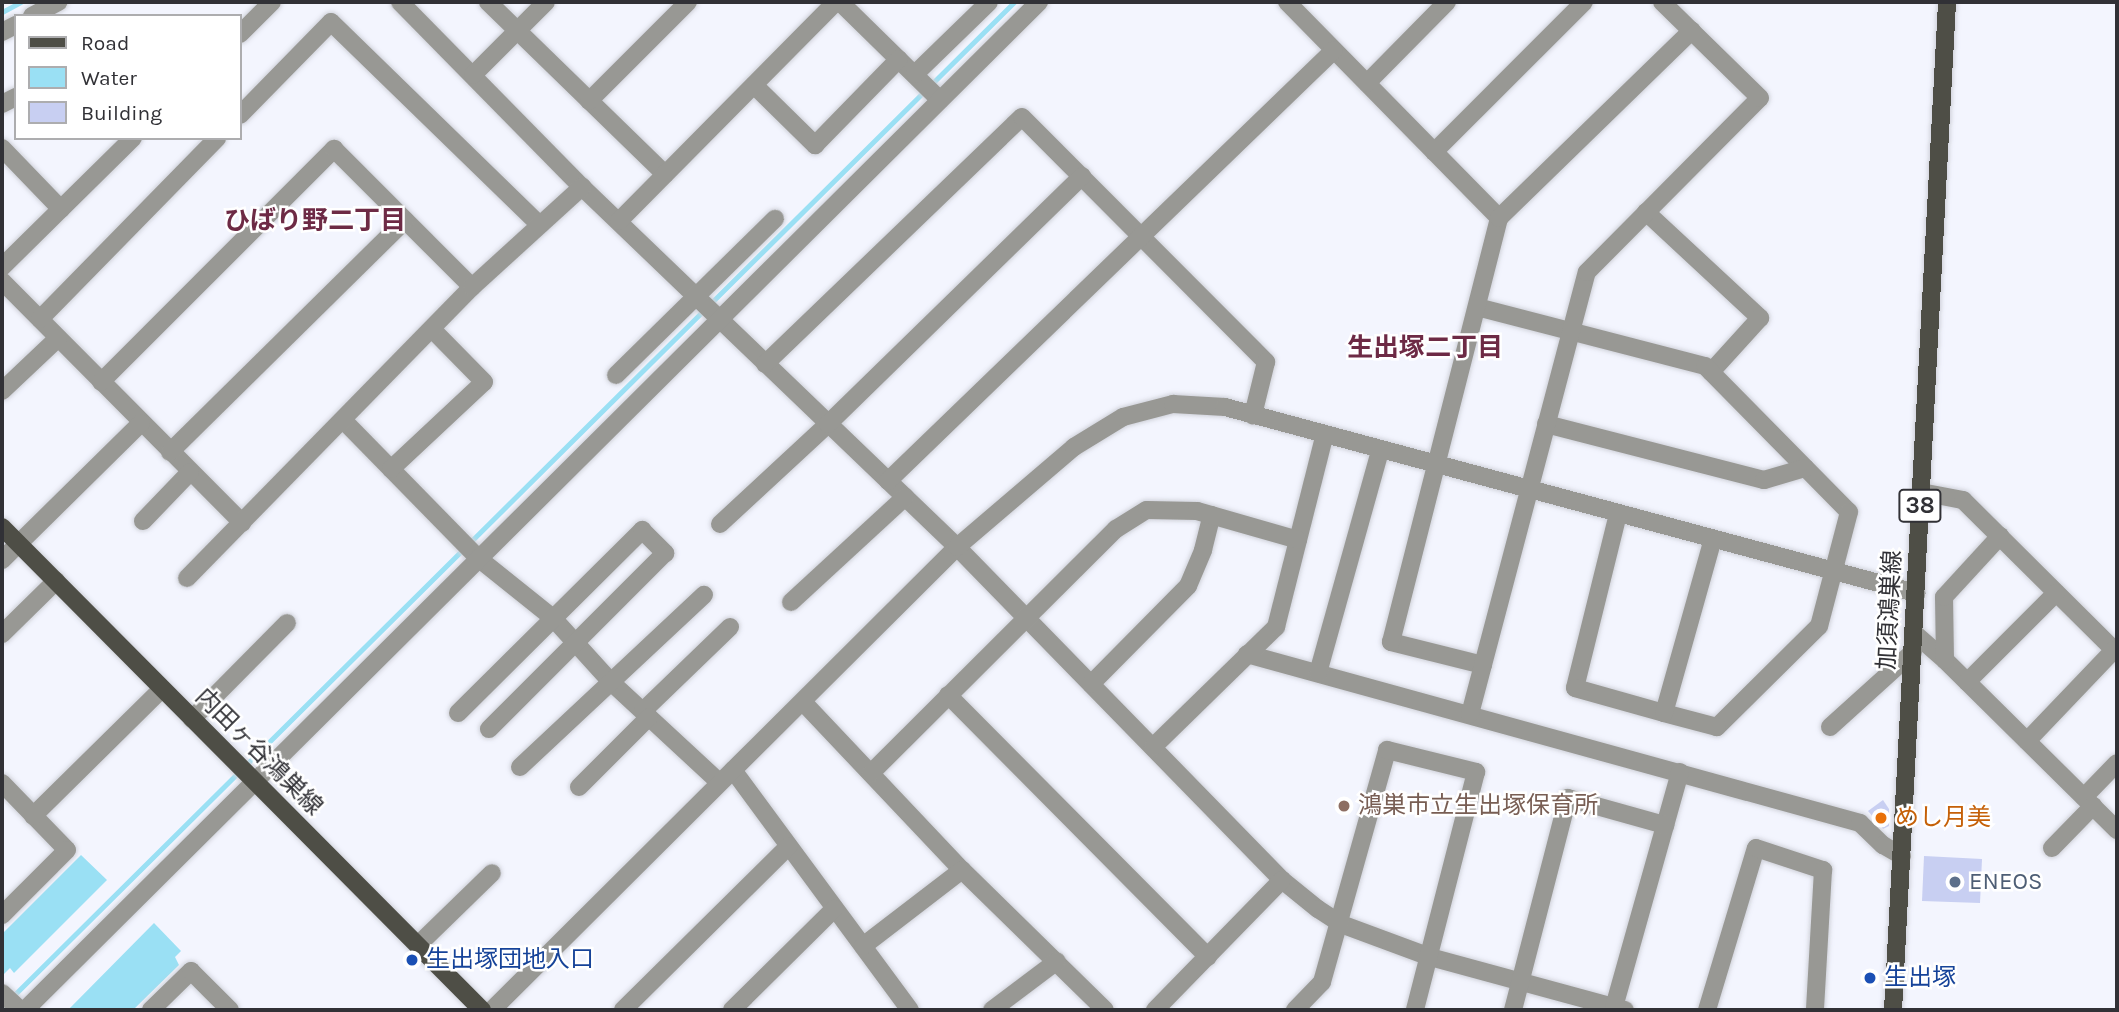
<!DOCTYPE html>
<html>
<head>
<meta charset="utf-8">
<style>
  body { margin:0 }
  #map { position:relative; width:2119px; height:1012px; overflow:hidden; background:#f3f5fe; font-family:Karla,"Noto Sans JP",sans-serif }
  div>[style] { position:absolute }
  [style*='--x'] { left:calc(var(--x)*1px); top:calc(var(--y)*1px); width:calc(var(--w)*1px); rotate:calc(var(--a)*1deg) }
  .water>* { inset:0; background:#9ae0f4 }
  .stream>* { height:5px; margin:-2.5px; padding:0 2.5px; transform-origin:2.5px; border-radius:2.5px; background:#9ae0f4 }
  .building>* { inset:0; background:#c8cff2 }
  .roads { filter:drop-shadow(0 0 2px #d0d2da) drop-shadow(0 0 2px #d0d2da) }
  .minor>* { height:18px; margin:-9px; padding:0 9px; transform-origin:9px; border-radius:9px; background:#989894 }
  .major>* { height:18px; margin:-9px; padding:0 9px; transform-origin:9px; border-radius:9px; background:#4e4e46 }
  .dots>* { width:19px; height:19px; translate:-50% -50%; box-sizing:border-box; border:4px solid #fff; border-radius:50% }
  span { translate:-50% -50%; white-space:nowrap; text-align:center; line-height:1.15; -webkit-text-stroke:5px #fff; paint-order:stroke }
  .shield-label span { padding:2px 5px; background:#fff; border:2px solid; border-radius:5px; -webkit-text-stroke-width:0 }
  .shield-label { font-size:23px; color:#313136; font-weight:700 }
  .street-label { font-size:24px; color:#313136 }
  .education-label { font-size:24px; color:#785e54 }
  .left { translate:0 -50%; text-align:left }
  .food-label { font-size:24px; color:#c56008 }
  .service-label { font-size:24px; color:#4e5e75 }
  .transit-label { font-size:24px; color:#164399 }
  .neighbourhood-label { font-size:26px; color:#6d2a45; font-weight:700 }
  .frame { position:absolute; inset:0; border:4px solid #313136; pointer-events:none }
  .legend { position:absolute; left:14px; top:14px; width:228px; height:126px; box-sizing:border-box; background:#fff; border:2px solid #adadaf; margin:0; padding:9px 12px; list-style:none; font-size:21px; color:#313136 }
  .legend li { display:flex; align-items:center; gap:14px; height:35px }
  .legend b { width:35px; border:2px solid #adadaf }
</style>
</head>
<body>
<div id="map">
  <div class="water">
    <i style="clip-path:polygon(81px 855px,107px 880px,14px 973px,10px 968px,2px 976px,2px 934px)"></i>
    <i style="clip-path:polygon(154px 923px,181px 951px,175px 957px,179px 965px,133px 1010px,68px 1010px)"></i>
  </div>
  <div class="stream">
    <i style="--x:2;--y:12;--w:21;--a:-28"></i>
    <i style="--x:2;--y:1007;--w:1426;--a:-44.8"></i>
  </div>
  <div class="building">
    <i style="clip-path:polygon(1883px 800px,1889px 809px,1889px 826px,1883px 829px,1868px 811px)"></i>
    <i style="clip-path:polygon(1924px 856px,1982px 859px,1980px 903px,1922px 901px)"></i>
  </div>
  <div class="roads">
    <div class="minor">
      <i style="--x:400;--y:2;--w:260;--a:45.5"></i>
      <i style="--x:582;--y:187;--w:520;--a:43.83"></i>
      <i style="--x:957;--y:547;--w:465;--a:45.7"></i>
      <i style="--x:1282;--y:880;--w:46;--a:38.9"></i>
      <i style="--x:1318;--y:909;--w:27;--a:33"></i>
      <i style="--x:1341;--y:924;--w:95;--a:20.3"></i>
      <i style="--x:1430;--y:957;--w:202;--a:15.2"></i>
      <i style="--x:488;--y:2;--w:247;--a:44.2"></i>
      <i style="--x:840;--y:2;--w:140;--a:44.4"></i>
      <i style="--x:1287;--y:2;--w:303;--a:45.5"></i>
      <i style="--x:32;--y:16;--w:30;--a:-28"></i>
      <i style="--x:2;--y:32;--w:16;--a:-27"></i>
      <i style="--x:240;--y:34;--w:45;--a:-45"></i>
      <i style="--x:915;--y:74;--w:103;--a:-44.2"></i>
      <i style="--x:473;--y:75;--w:103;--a:-45"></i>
      <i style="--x:1367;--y:83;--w:114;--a:-45.4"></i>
      <i style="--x:754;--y:85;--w:86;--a:44.5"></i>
      <i style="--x:815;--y:145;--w:120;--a:-45.7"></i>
      <i style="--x:589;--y:101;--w:140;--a:-45"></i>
      <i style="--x:2;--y:104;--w:16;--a:-27"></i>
      <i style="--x:240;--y:115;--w:130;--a:-45.6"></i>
      <i style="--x:331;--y:22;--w:291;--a:44.2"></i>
      <i style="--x:2;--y:148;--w:85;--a:46"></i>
      <i style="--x:1434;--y:152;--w:212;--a:-45"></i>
      <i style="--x:1646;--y:212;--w:156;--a:42.9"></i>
      <i style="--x:1760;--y:318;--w:73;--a:132.2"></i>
      <i style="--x:619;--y:221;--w:308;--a:-45.3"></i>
      <i style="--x:2;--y:267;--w:184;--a:-44.6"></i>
      <i style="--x:2;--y:281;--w:341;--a:45.2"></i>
      <i style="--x:1477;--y:307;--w:236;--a:14.5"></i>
      <i style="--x:1705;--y:366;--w:205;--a:45.4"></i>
      <i style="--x:1849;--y:512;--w:118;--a:104.7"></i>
      <i style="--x:1819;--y:626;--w:144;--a:135.3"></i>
      <i style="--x:1717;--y:727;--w:55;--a:-165.2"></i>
      <i style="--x:40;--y:319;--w:253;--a:-45.6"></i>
      <i style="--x:765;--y:364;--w:356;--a:-43.9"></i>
      <i style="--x:1022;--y:117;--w:346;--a:45.1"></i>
      <i style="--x:1266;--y:362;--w:55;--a:103.8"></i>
      <i style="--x:616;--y:375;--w:223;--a:-44.5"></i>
      <i style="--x:101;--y:382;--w:330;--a:-45"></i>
      <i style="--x:334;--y:149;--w:195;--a:45"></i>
      <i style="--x:2;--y:391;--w:77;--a:-43.4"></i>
      <i style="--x:343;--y:420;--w:193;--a:45.6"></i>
      <i style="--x:478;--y:558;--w:96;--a:38.7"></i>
      <i style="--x:553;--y:618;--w:86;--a:47.8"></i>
      <i style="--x:611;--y:682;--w:147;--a:42.8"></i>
      <i style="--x:1546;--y:424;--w:225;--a:14.4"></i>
      <i style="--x:1764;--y:480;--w:43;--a:-16.3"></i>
      <i style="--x:170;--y:452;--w:330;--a:-44.6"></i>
      <i style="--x:391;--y:469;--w:127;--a:-43.1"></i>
      <i style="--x:484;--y:382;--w:74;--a:-134.5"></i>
      <i style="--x:888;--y:481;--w:620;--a:-44.02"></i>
      <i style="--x:1921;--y:492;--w:43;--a:10.8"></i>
      <i style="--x:1963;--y:500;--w:217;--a:44.8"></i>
      <i style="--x:1618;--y:514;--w:179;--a:103.9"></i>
      <i style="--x:1575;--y:688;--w:92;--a:15.7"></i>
      <i style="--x:1664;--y:713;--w:181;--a:-74.3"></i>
      <i style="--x:143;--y:521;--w:68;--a:-46.2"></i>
      <i style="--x:720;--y:524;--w:147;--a:-42.8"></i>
      <i style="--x:828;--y:424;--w:355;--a:-44.3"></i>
      <i style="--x:2;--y:560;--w:195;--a:-44.6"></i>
      <i style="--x:187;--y:578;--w:407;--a:-45.6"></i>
      <i style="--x:472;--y:287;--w:149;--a:-42.3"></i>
      <i style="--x:791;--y:602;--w:155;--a:-42.6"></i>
      <i style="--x:1914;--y:633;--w:41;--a:41.1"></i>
      <i style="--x:1945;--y:660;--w:242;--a:44.7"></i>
      <i style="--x:2;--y:634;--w:76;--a:-44.5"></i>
      <i style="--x:1247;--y:654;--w:636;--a:15.41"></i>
      <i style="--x:1860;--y:823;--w:32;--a:44"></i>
      <i style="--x:1883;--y:845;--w:22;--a:30"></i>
      <i style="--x:1945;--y:660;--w:63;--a:-90.9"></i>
      <i style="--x:1944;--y:597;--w:83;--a:-47.4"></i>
      <i style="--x:1483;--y:665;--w:95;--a:-166"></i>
      <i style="--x:1391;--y:642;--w:438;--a:-75.7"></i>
      <i style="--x:1499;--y:218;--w:269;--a:-44.2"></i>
      <i style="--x:1318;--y:673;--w:230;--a:-74.4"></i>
      <i style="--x:1967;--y:682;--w:126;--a:-45"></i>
      <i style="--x:1091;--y:684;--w:138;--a:-45.3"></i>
      <i style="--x:1188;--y:586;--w:39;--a:-67"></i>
      <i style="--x:1203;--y:550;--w:36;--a:-76"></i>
      <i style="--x:948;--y:695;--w:369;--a:45.2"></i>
      <i style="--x:803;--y:702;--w:231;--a:46.6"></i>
      <i style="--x:962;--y:870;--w:200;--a:44.4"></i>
      <i style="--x:643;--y:711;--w:121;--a:-44"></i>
      <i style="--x:458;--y:713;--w:260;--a:-44.8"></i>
      <i style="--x:642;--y:530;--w:33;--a:45"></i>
      <i style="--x:665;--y:553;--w:249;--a:135"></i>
      <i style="--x:1470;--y:714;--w:457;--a:-75.2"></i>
      <i style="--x:1587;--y:272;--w:245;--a:-45.2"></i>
      <i style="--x:1760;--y:98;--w:137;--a:-135.6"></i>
      <i style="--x:192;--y:719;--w:135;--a:-45.3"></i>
      <i style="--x:1830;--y:727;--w:112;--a:-42.1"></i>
      <i style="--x:2027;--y:741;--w:126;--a:-46.3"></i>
      <i style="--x:1153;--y:747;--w:172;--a:-44.3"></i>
      <i style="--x:1276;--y:627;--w:196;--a:-75.8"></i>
      <i style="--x:520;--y:767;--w:252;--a:-43.1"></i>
      <i style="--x:733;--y:770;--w:298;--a:53.6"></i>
      <i style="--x:871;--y:773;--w:346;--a:-44.9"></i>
      <i style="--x:1116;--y:529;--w:36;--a:-32"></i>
      <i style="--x:1147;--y:510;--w:50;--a:1.1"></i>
      <i style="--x:1197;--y:511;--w:105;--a:16"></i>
      <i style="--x:2;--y:783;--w:93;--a:45.9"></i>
      <i style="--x:67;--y:850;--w:92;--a:135"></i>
      <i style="--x:579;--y:787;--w:99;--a:-45"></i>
      <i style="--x:2084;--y:797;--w:47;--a:-45.9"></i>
      <i style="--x:33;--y:816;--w:181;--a:-44.6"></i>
      <i style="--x:2052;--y:848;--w:59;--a:-45.7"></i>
      <i style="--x:418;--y:945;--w:103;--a:-44.2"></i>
      <i style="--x:863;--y:946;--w:125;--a:-37.5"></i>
      <i style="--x:2;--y:993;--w:25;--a:43"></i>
      <i style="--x:1614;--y:1007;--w:244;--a:-74.3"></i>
      <i style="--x:25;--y:1010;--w:1430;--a:-44.83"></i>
      <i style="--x:151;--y:1010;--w:56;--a:-44.3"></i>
      <i style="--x:191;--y:971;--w:55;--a:45"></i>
      <i style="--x:492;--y:1010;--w:656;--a:-44.88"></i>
      <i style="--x:957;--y:547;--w:154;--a:-40.5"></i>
      <i style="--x:1074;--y:447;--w:57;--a:-31.5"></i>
      <i style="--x:1123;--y:417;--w:52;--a:-14.6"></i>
      <i style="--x:1173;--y:404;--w:52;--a:3.3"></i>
      <i style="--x:1225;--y:407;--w:716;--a:15.07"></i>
      <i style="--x:623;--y:1010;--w:233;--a:-44.7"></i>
      <i style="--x:732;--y:1010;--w:144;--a:-44.7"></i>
      <i style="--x:992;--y:1010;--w:81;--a:-37"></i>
      <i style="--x:1155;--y:1010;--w:182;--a:-45.7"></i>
      <i style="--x:1295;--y:1010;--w:39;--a:-46"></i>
      <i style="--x:1322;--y:982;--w:241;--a:-74.3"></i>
      <i style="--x:1387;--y:750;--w:92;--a:13.9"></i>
      <i style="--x:1476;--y:772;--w:246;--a:104.4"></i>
      <i style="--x:1513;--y:1010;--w:219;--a:-75.5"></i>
      <i style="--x:1568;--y:798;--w:101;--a:15.6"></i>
      <i style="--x:1707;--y:1010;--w:169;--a:-73.2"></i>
      <i style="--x:1756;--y:848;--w:71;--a:18.2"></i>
      <i style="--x:1823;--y:870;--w:140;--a:93.3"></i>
    </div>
    <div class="major">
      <i style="--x:2;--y:527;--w:681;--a:45.18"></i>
      <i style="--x:1893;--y:1010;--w:1009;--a:-86.93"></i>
    </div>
  </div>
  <div class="dots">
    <i style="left:1344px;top:806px;background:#8d6e63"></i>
    <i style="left:1881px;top:818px;background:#e8710a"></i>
    <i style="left:1955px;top:882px;background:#5c6f8a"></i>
    <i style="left:412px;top:960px;background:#1a4fb4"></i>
    <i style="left:1870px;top:978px;background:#1a4fb4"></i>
  </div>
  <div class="shield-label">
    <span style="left:1920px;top:506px">38</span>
  </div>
  <div class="street-label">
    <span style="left:1890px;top:610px;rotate:-87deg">加須鴻巣線</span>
    <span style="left:259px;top:752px;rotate:45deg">内田ヶ谷鴻巣線</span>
  </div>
  <div class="education-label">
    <span class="left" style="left:1358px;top:806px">鴻巣市立生出塚保育所</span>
  </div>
  <div class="food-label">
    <span class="left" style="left:1895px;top:818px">めし月美</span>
  </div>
  <div class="service-label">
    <span class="left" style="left:1969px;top:882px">ENEOS</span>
  </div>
  <div class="transit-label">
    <span class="left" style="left:426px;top:960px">生出塚団地入口</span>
    <span class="left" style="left:1884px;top:978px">生出塚</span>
  </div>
  <div class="neighbourhood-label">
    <span style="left:315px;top:221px">ひばり野二丁目</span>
    <span style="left:1425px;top:348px">生出塚二丁目</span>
  </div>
  <div class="frame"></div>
  <ul class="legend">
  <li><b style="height:9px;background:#4e4e46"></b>Road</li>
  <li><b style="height:19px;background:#9ae0f4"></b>Water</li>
  <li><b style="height:19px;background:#c8cff2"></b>Building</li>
  </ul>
</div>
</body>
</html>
